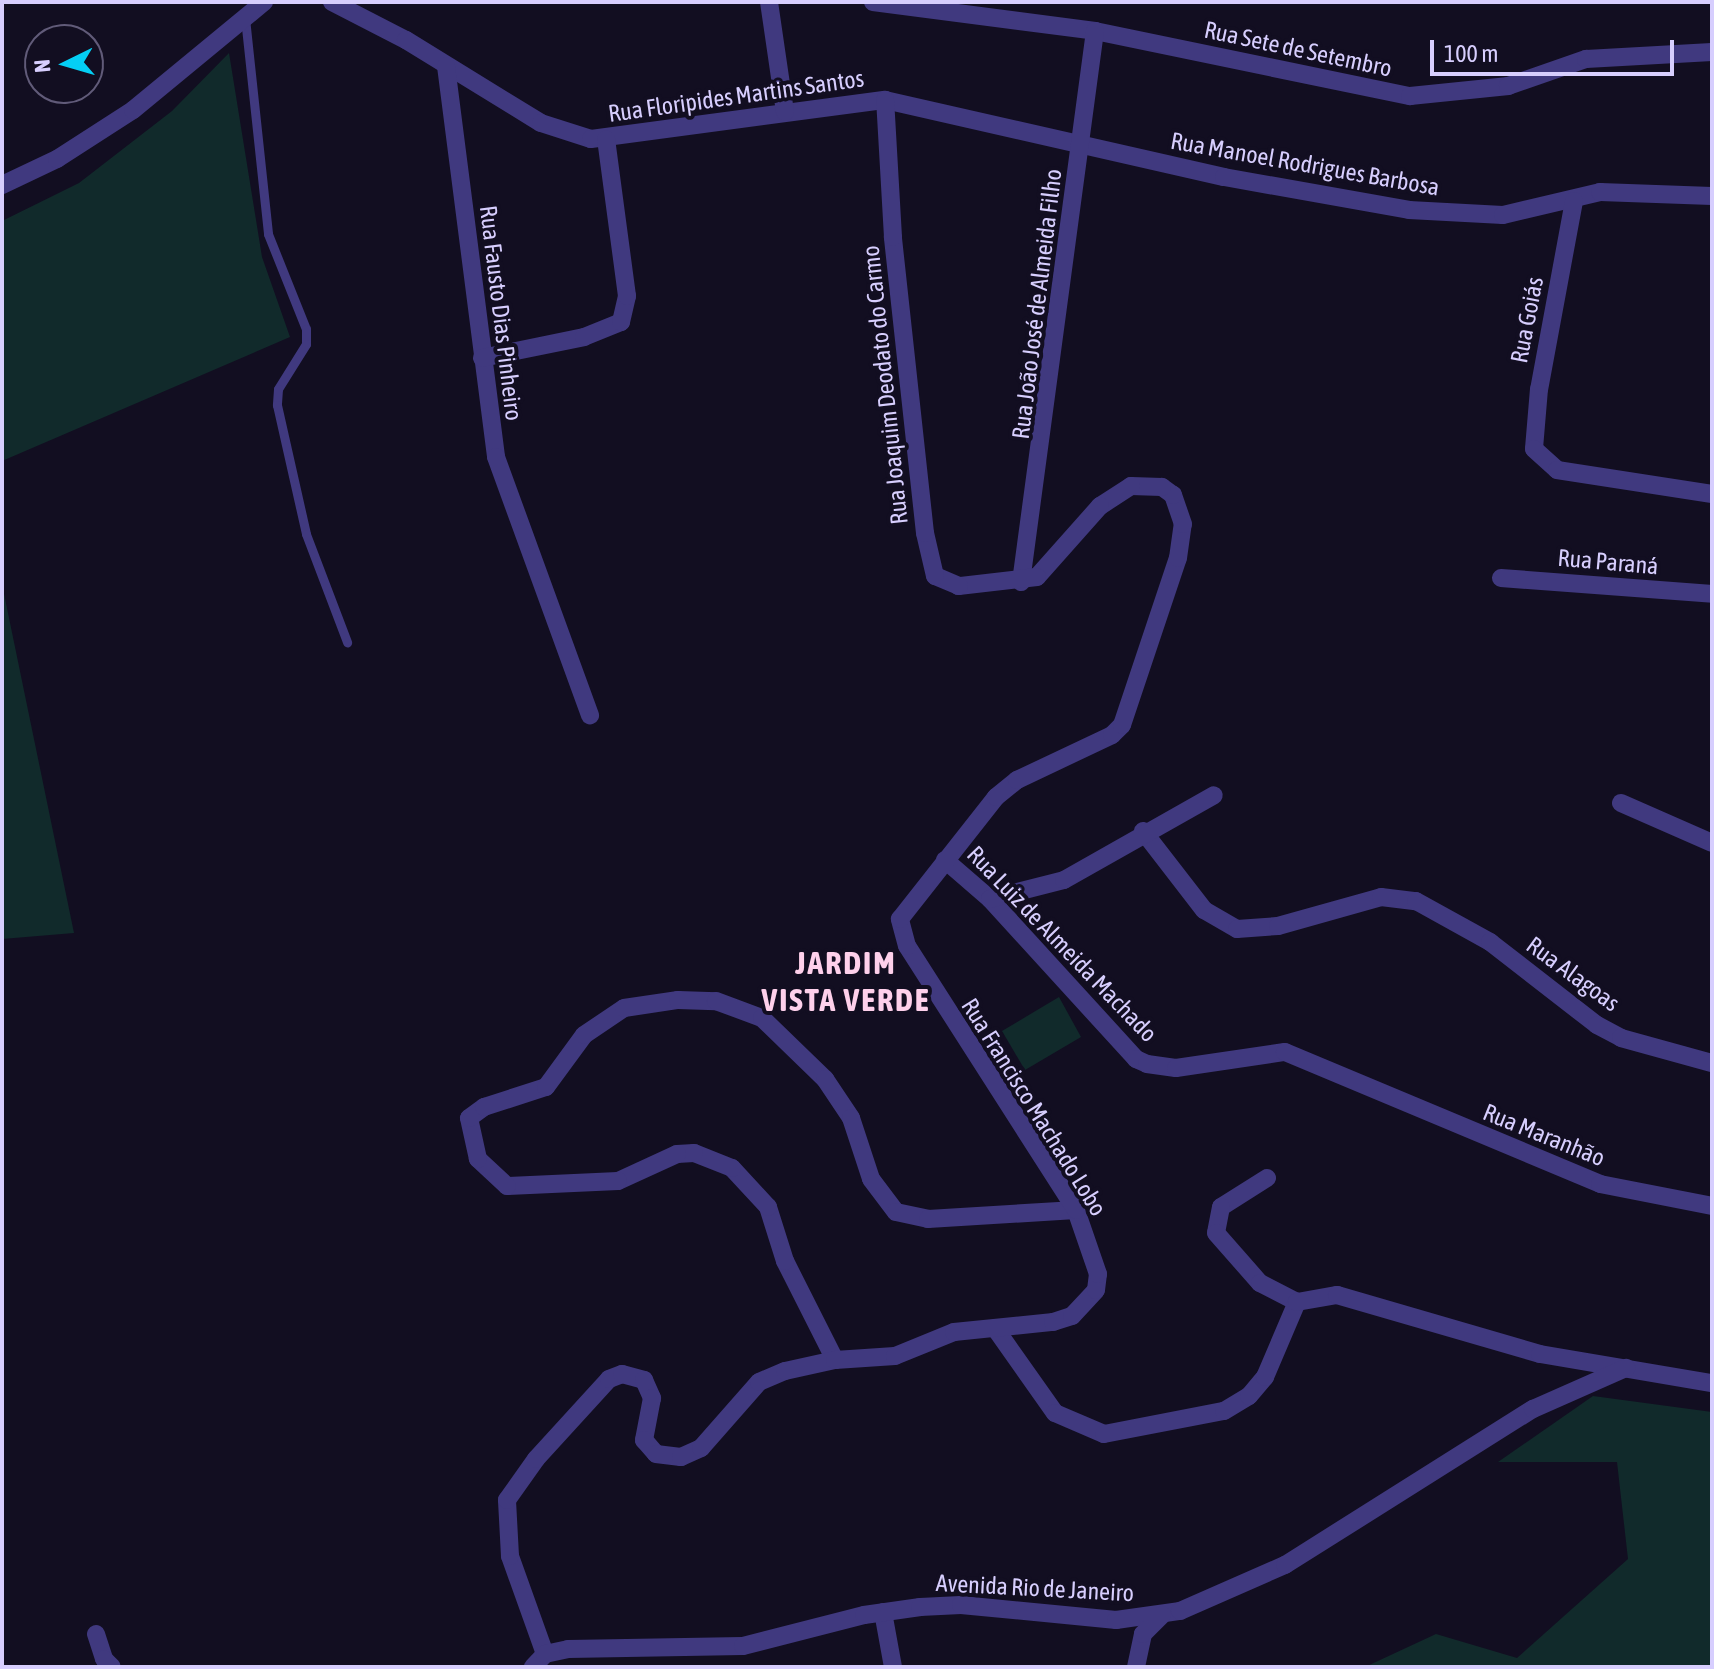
<!DOCTYPE html>
<html>
<head>
<meta charset="utf-8">
<style>
  body { margin:0 }
  #map { position:relative; width:1714px; height:1669px; overflow:hidden; background:#120e21; font-family:"Asap Condensed",sans-serif }
  div>[style] { position:absolute }
  [style*='--x'] { left:calc(var(--x)*1px); top:calc(var(--y)*1px); width:calc(var(--w)*1px); rotate:calc(var(--a)*1deg) }
  .green>* { inset:0; background:#112a2b }
  .lane>* { height:9px; margin:-4.5px; padding:0 4.5px; transform-origin:4.5px; border-radius:4.5px; background:#40397f }
  .street>* { height:18px; margin:-9px; padding:0 9px; transform-origin:9px; border-radius:9px; background:#40397f }
  span { translate:-50% -50%; white-space:nowrap; text-align:center; line-height:1.15; -webkit-text-stroke:8px #120e21; paint-order:stroke }
  .street-label { font-size:24px; color:#d7cefe }
  .district-label { font-size:32px; color:#fed0eb; font-weight:700; letter-spacing:2px }
  .frame { position:absolute; inset:0; border:4px solid #d7cefe; pointer-events:none }
  .north { position:absolute; left:24px; top:24px; width:80px; height:80px; box-sizing:border-box; background:#120e21; border:2px solid #615b79; border-radius:50%; rotate:265deg; font-size:22px; font-weight:700; line-height:32px; text-align:center; color:#d7cefe }
  .north::after { content:''; display:block; margin:auto; width:28px; height:36px; background:#04cff5; clip-path:polygon(50% 0,100% 100%,50% 72%,0 100%) }
  .scale { position:absolute; left:1430px; top:40px; width:244px; height:36px; box-sizing:border-box; border:4px solid #d7cefe; border-top:0; padding-left:10px; font-size:24px; line-height:28px; white-space:nowrap; color:#d7cefe; -webkit-text-stroke:6px #120e21; paint-order:stroke }
</style>
</head>
<body>
<div id="map">
  <div class="green">
    <i style="clip-path:polygon(229px 53px,262px 257px,290px 337px,2px 461px,2px 221px,79px 183px,172px 111px)"></i>
    <i style="clip-path:polygon(2px 584px,74px 933px,2px 939px)"></i>
    <i style="clip-path:polygon(1059px 997px,1081px 1037px,1025px 1070px,1002px 1031px)"></i>
    <i style="clip-path:polygon(1593px 1396px,1712px 1412px,1712px 1667px,1365px 1667px,1436px 1634px,1517px 1658px,1628px 1559px,1617px 1462px,1498px 1462px)"></i>
  </div>
  <div class="lane">
    <i style="--x:245;--y:18;--w:217;--a:83.9"></i>
    <i style="--x:268;--y:234;--w:102;--a:68.2"></i>
    <i style="--x:306;--y:329;--w:15;--a:90"></i>
    <i style="--x:306;--y:344;--w:53;--a:121.9"></i>
    <i style="--x:278;--y:389;--w:16;--a:94"></i>
    <i style="--x:277;--y:405;--w:132;--a:77.3"></i>
    <i style="--x:306;--y:534;--w:116;--a:69.2"></i>
  </div>
  <div class="street">
    <i style="--x:332;--y:2;--w:83;--a:27.2"></i>
    <i style="--x:406;--y:40;--w:158;--a:31.6"></i>
    <i style="--x:541;--y:123;--w:52;--a:17.7"></i>
    <i style="--x:591;--y:139;--w:297;--a:-7.6"></i>
    <i style="--x:885;--y:100;--w:348;--a:12.8"></i>
    <i style="--x:1224;--y:177;--w:188;--a:10.1"></i>
    <i style="--x:1409;--y:210;--w:94;--a:3"></i>
    <i style="--x:1503;--y:215;--w:100;--a:-13.3"></i>
    <i style="--x:1600;--y:192;--w:112;--a:2"></i>
    <i style="--x:769;--y:2;--w:111;--a:81.7"></i>
    <i style="--x:873;--y:2;--w:224;--a:7.4"></i>
    <i style="--x:1095;--y:31;--w:322;--a:11.7"></i>
    <i style="--x:1410;--y:96;--w:99;--a:-5.8"></i>
    <i style="--x:1508;--y:86;--w:83;--a:-19.1"></i>
    <i style="--x:1586;--y:59;--w:126;--a:-3.2"></i>
    <i style="--x:446;--y:66;--w:394;--a:82.7"></i>
    <i style="--x:496;--y:457;--w:275;--a:70"></i>
    <i style="--x:2;--y:185;--w:61;--a:-25.3"></i>
    <i style="--x:57;--y:159;--w:90;--a:-32.8"></i>
    <i style="--x:133;--y:110;--w:170;--a:-39.5"></i>
    <i style="--x:1574;--y:201;--w:191;--a:100.5"></i>
    <i style="--x:1539;--y:389;--w:60;--a:94.8"></i>
    <i style="--x:1534;--y:449;--w:31;--a:42"></i>
    <i style="--x:1557;--y:470;--w:157;--a:8.8"></i>
    <i style="--x:482;--y:358;--w:104;--a:-11.6"></i>
    <i style="--x:584;--y:337;--w:40;--a:-22"></i>
    <i style="--x:621;--y:322;--w:27;--a:-77"></i>
    <i style="--x:627;--y:296;--w:158;--a:-97.6"></i>
    <i style="--x:1501;--y:578;--w:212;--a:4.3"></i>
    <i style="--x:1021;--y:582;--w:556;--a:-82.35"></i>
    <i style="--x:1621;--y:803;--w:99;--a:23.7"></i>
    <i style="--x:1143;--y:831;--w:100;--a:52.3"></i>
    <i style="--x:1204;--y:910;--w:38;--a:30"></i>
    <i style="--x:1237;--y:929;--w:41;--a:-4.2"></i>
    <i style="--x:1278;--y:926;--w:107;--a:-15.7"></i>
    <i style="--x:1381;--y:897;--w:35;--a:7"></i>
    <i style="--x:1416;--y:901;--w:85;--a:29"></i>
    <i style="--x:1490;--y:942;--w:135;--a:37.8"></i>
    <i style="--x:1597;--y:1025;--w:27;--a:28"></i>
    <i style="--x:1621;--y:1038;--w:94;--a:15.4"></i>
    <i style="--x:945;--y:860;--w:60;--a:40.9"></i>
    <i style="--x:990;--y:899;--w:217;--a:47.6"></i>
    <i style="--x:1136;--y:1059;--w:12;--a:24"></i>
    <i style="--x:1147;--y:1064;--w:29;--a:8"></i>
    <i style="--x:1176;--y:1068;--w:110;--a:-8.4"></i>
    <i style="--x:1285;--y:1052;--w:342;--a:22.7"></i>
    <i style="--x:1600;--y:1184;--w:114;--a:11.1"></i>
    <i style="--x:990;--y:899;--w:76;--a:-14.4"></i>
    <i style="--x:1064;--y:880;--w:172;--a:-29.5"></i>
    <i style="--x:1267;--y:1178;--w:54;--a:147.8"></i>
    <i style="--x:1221;--y:1207;--w:26;--a:101"></i>
    <i style="--x:1216;--y:1233;--w:67;--a:48.7"></i>
    <i style="--x:1260;--y:1283;--w:42;--a:27.2"></i>
    <i style="--x:995;--y:1328;--w:104;--a:54.8"></i>
    <i style="--x:1055;--y:1413;--w:53;--a:23.2"></i>
    <i style="--x:1104;--y:1434;--w:122;--a:-10.9"></i>
    <i style="--x:1224;--y:1411;--w:29;--a:-31"></i>
    <i style="--x:1249;--y:1396;--w:25;--a:-50"></i>
    <i style="--x:1265;--y:1377;--w:82;--a:-66.9"></i>
    <i style="--x:1297;--y:1302;--w:41;--a:-9.9"></i>
    <i style="--x:1337;--y:1295;--w:211;--a:16.2"></i>
    <i style="--x:1540;--y:1354;--w:174;--a:9.6"></i>
    <i style="--x:835;--y:1360;--w:111;--a:-116.8"></i>
    <i style="--x:785;--y:1261;--w:57;--a:-107.5"></i>
    <i style="--x:768;--y:1207;--w:53;--a:-132.7"></i>
    <i style="--x:732;--y:1168;--w:41;--a:-158.5"></i>
    <i style="--x:694;--y:1153;--w:17;--a:177"></i>
    <i style="--x:677;--y:1154;--w:65;--a:155.4"></i>
    <i style="--x:618;--y:1181;--w:111;--a:177.4"></i>
    <i style="--x:507;--y:1186;--w:40;--a:-137"></i>
    <i style="--x:478;--y:1159;--w:42;--a:-102.4"></i>
    <i style="--x:469;--y:1118;--w:19;--a:-36"></i>
    <i style="--x:484;--y:1107;--w:65;--a:-17.9"></i>
    <i style="--x:546;--y:1087;--w:64;--a:-53.8"></i>
    <i style="--x:584;--y:1035;--w:48;--a:-34"></i>
    <i style="--x:624;--y:1008;--w:55;--a:-8.4"></i>
    <i style="--x:678;--y:1000;--w:38;--a:2"></i>
    <i style="--x:716;--y:1001;--w:49;--a:20.3"></i>
    <i style="--x:762;--y:1018;--w:88;--a:44.1"></i>
    <i style="--x:825;--y:1079;--w:47;--a:56.3"></i>
    <i style="--x:851;--y:1118;--w:64;--a:71.8"></i>
    <i style="--x:871;--y:1179;--w:41;--a:52.9"></i>
    <i style="--x:896;--y:1212;--w:33;--a:12"></i>
    <i style="--x:928;--y:1219;--w:148;--a:-3.5"></i>
    <i style="--x:883;--y:1612;--w:56;--a:79.7"></i>
    <i style="--x:96;--y:1634;--w:26;--a:72"></i>
    <i style="--x:104;--y:1659;--w:11;--a:45"></i>
    <i style="--x:545;--y:1654;--w:104;--a:-109.7"></i>
    <i style="--x:510;--y:1556;--w:56;--a:-93.1"></i>
    <i style="--x:507;--y:1500;--w:50;--a:-54.7"></i>
    <i style="--x:536;--y:1459;--w:108;--a:-47.6"></i>
    <i style="--x:609;--y:1379;--w:14;--a:-21"></i>
    <i style="--x:622;--y:1374;--w:23;--a:15"></i>
    <i style="--x:644;--y:1380;--w:20;--a:66"></i>
    <i style="--x:652;--y:1398;--w:43;--a:100.8"></i>
    <i style="--x:644;--y:1440;--w:18;--a:49"></i>
    <i style="--x:656;--y:1454;--w:25;--a:7"></i>
    <i style="--x:681;--y:1457;--w:22;--a:-24"></i>
    <i style="--x:701;--y:1448;--w:88;--a:-48.7"></i>
    <i style="--x:759;--y:1382;--w:28;--a:-23"></i>
    <i style="--x:785;--y:1371;--w:51;--a:-12.4"></i>
    <i style="--x:835;--y:1360;--w:60;--a:-3.8"></i>
    <i style="--x:895;--y:1356;--w:64;--a:-22.1"></i>
    <i style="--x:954;--y:1332;--w:100;--a:-5.8"></i>
    <i style="--x:1053;--y:1322;--w:20;--a:-18"></i>
    <i style="--x:1072;--y:1316;--w:35;--a:-47"></i>
    <i style="--x:1096;--y:1290;--w:16;--a:-83"></i>
    <i style="--x:1098;--y:1274;--w:68;--a:-109"></i>
    <i style="--x:1076;--y:1210;--w:313;--a:-122.6"></i>
    <i style="--x:907;--y:946;--w:28;--a:-105"></i>
    <i style="--x:900;--y:919;--w:155;--a:-51.8"></i>
    <i style="--x:996;--y:797;--w:27;--a:-39"></i>
    <i style="--x:1017;--y:780;--w:105;--a:-25.3"></i>
    <i style="--x:1112;--y:735;--w:14;--a:-45"></i>
    <i style="--x:1122;--y:725;--w:176;--a:-71.5"></i>
    <i style="--x:1178;--y:558;--w:34;--a:-82"></i>
    <i style="--x:1183;--y:524;--w:31;--a:-109"></i>
    <i style="--x:1173;--y:495;--w:14;--a:-144"></i>
    <i style="--x:1162;--y:487;--w:31;--a:-178"></i>
    <i style="--x:1131;--y:486;--w:37;--a:147"></i>
    <i style="--x:1100;--y:506;--w:95;--a:131.6"></i>
    <i style="--x:1037;--y:577;--w:79;--a:173.4"></i>
    <i style="--x:959;--y:586;--w:26;--a:-157"></i>
    <i style="--x:935;--y:576;--w:44;--a:-103.1"></i>
    <i style="--x:925;--y:533;--w:298;--a:-96.2"></i>
    <i style="--x:893;--y:237;--w:137;--a:-93.3"></i>
    <i style="--x:533;--y:1667;--w:18;--a:-47"></i>
    <i style="--x:545;--y:1654;--w:24;--a:-12"></i>
    <i style="--x:568;--y:1649;--w:175;--a:-1"></i>
    <i style="--x:743;--y:1646;--w:125;--a:-14.4"></i>
    <i style="--x:864;--y:1615;--w:57;--a:-8.1"></i>
    <i style="--x:920;--y:1607;--w:41;--a:-2.8"></i>
    <i style="--x:961;--y:1605;--w:156;--a:5.5"></i>
    <i style="--x:1116;--y:1620;--w:65;--a:-8"></i>
    <i style="--x:1180;--y:1611;--w:115;--a:-23.7"></i>
    <i style="--x:1285;--y:1565;--w:293;--a:-32.2"></i>
    <i style="--x:1533;--y:1409;--w:102;--a:-23.8"></i>
    <i style="--x:1136;--y:1667;--w:34;--a:-78"></i>
    <i style="--x:1143;--y:1634;--w:27;--a:-45"></i>
  </div>
  <div class="street-label">
    <span style="left:1298px;top:49px;rotate:12deg">Rua Sete de Setembro</span>
    <span style="left:736px;top:96px;rotate:-8deg">Rua Floripides Martins Santos</span>
    <span style="left:1305px;top:164px;rotate:10deg">Rua Manoel Rodrigues Barbosa</span>
    <span style="left:1037px;top:304px;rotate:-83deg">Rua João José de Almeida Filho</span>
    <span style="left:501px;top:313px;rotate:83deg">Rua Fausto Dias Pinheiro</span>
    <span style="left:1527px;top:320px;rotate:-79deg">Rua Goiás</span>
    <span style="left:885px;top:385px;rotate:-96deg">Rua Joaquim Deodato do Carmo</span>
    <span style="left:1608px;top:562px;rotate:5deg">Rua Paraná</span>
    <span style="left:1062px;top:944px;rotate:46deg">Rua Luiz de Almeida Machado</span>
    <span style="left:1573px;top:974px;rotate:36deg">Rua Alagoas</span>
    <span style="left:1034px;top:1107px;rotate:58deg">Rua Francisco Machado Lobo</span>
    <span style="left:1544px;top:1135px;rotate:22deg">Rua Maranhão</span>
    <span style="left:1035px;top:1588px;rotate:3deg">Avenida Rio de Janeiro</span>
  </div>
  <div class="district-label">
    <span style="left:846px;top:982px">JARDIM<br>VISTA VERDE</span>
  </div>
  <div class="frame"></div>
  <div class="north">N</div>
  <div class="scale">100 m</div>
</div>
</body>
</html>
